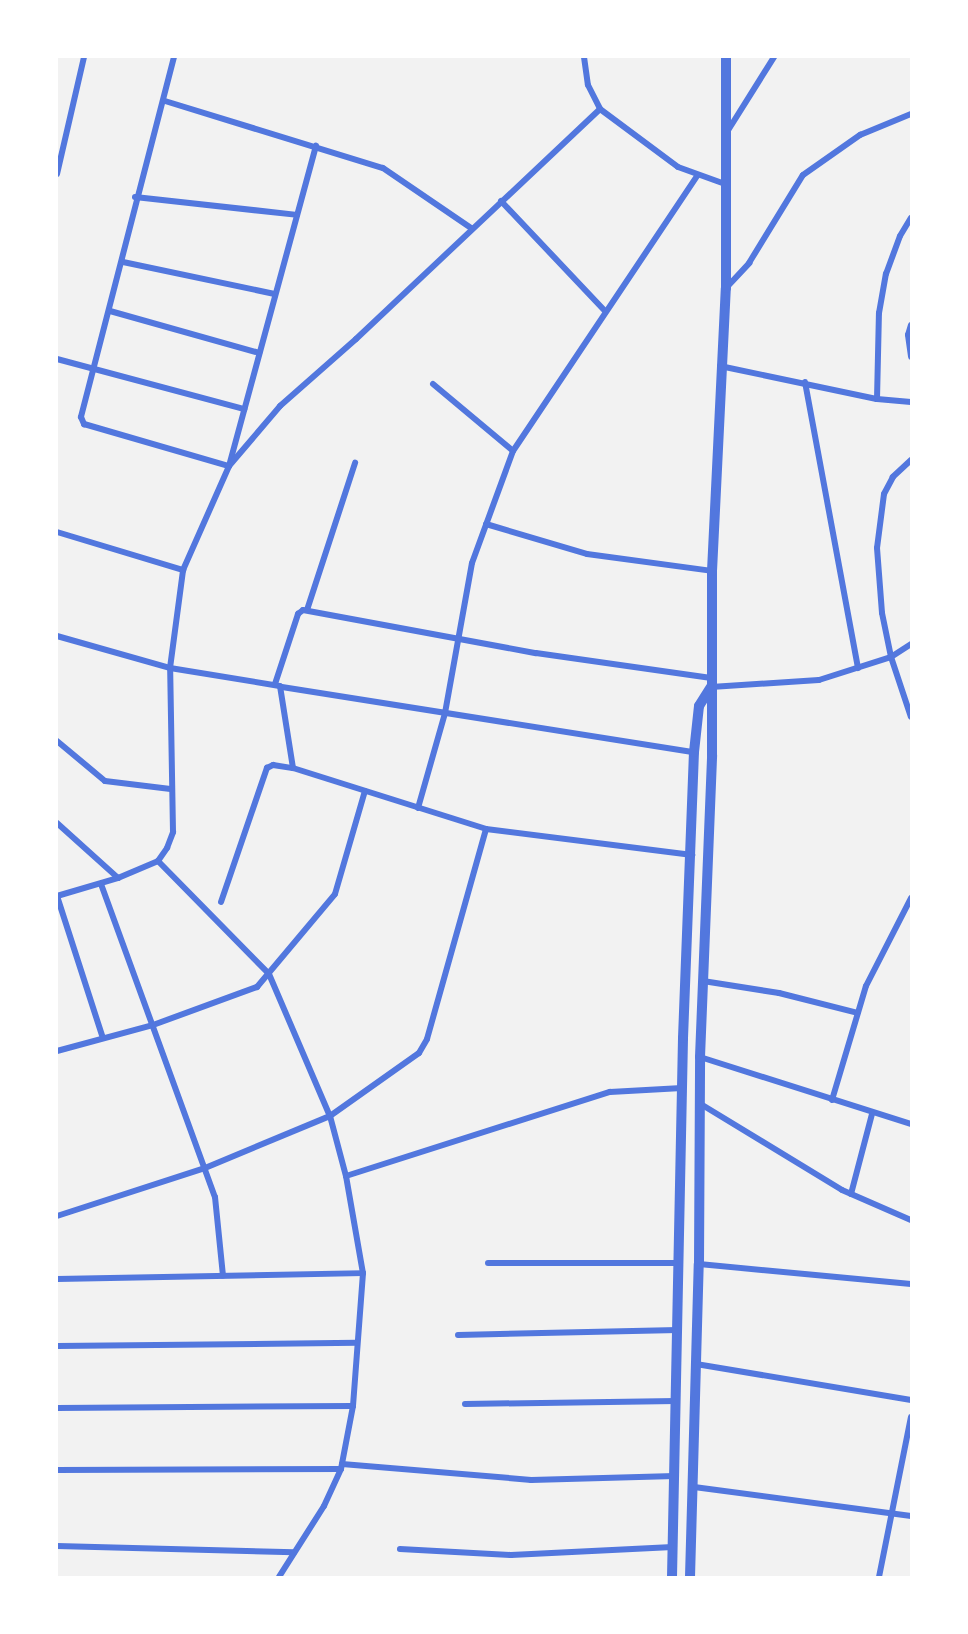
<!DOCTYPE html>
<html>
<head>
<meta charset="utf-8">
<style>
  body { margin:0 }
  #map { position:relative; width:968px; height:1634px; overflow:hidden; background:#f2f2f2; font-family:Barlow,sans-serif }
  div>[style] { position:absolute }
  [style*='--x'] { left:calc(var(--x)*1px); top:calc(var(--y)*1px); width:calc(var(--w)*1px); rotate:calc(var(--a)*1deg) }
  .minor>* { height:6px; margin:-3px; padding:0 3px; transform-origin:3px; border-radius:3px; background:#5277de }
  .tertiary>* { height:10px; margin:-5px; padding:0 5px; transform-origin:5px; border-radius:5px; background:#5277de }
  span { translate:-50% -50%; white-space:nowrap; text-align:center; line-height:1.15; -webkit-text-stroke:6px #fff; paint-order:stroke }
  .frame { position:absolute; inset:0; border:58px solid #fff; pointer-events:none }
</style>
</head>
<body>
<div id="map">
  <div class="minor">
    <i style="--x:174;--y:57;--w:372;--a:104.5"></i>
    <i style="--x:81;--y:417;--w:8;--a:67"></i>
    <i style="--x:84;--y:424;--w:151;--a:16.2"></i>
    <i style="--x:229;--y:466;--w:332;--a:-74.8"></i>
    <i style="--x:584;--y:57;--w:28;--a:82"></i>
    <i style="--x:588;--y:85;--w:27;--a:63"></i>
    <i style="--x:600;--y:109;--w:97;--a:36.6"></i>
    <i style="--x:678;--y:167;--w:53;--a:19.8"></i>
    <i style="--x:165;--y:101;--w:228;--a:17.1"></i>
    <i style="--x:383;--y:168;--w:107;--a:34.3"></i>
    <i style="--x:727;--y:132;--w:89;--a:-57.9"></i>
    <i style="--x:57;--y:174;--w:120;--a:-77"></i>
    <i style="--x:135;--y:197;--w:163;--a:6.3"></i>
    <i style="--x:501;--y:201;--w:151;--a:46.6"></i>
    <i style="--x:123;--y:262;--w:155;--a:11.9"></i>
    <i style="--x:727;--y:287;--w:33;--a:-47"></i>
    <i style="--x:749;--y:263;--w:103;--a:-58.5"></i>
    <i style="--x:803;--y:175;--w:70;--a:-35.1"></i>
    <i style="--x:860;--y:135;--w:55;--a:-22.4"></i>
    <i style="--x:110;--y:311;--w:155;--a:15.7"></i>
    <i style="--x:911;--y:325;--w:10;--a:107"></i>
    <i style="--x:908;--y:335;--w:22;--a:82"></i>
    <i style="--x:57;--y:359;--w:194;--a:15"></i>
    <i style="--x:720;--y:366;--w:160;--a:11.9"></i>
    <i style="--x:877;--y:399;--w:34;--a:5"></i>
    <i style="--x:805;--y:382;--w:291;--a:79.5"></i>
    <i style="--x:433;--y:384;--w:104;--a:39.9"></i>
    <i style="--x:877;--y:399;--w:86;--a:-88.7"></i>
    <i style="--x:879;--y:313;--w:40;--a:-80"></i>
    <i style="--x:886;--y:274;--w:40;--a:-69.8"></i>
    <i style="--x:900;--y:236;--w:21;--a:-59"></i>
    <i style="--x:911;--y:460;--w:25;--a:137"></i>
    <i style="--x:893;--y:477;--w:19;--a:118"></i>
    <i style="--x:884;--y:494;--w:54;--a:97.4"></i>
    <i style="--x:877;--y:548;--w:65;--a:85.6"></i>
    <i style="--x:882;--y:613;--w:45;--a:78.4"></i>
    <i style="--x:891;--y:657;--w:63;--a:71.6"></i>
    <i style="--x:486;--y:524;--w:105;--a:16.5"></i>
    <i style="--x:587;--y:554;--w:126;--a:7.7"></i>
    <i style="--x:57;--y:532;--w:132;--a:16.8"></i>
    <i style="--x:307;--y:610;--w:155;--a:-71.9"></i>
    <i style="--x:57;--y:636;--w:117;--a:15.8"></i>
    <i style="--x:170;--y:668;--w:111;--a:9.3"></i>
    <i style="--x:280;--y:686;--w:83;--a:81"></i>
    <i style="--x:275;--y:684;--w:74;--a:-71.8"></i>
    <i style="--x:298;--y:614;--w:6;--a:-39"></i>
    <i style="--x:303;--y:610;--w:237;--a:10.5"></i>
    <i style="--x:536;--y:653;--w:177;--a:8.1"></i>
    <i style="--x:282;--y:687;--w:417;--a:9"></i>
    <i style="--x:711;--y:687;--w:108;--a:-3.7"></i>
    <i style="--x:819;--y:680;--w:76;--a:-17.7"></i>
    <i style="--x:891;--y:657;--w:24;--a:-33"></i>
    <i style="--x:57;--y:741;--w:62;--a:39.8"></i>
    <i style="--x:105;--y:781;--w:66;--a:6.9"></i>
    <i style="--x:418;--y:808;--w:99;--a:-74.1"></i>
    <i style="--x:445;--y:713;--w:152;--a:-79.8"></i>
    <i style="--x:472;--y:563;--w:119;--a:-69.9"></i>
    <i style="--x:513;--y:451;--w:331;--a:-56.2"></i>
    <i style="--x:57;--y:823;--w:82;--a:42"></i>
    <i style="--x:158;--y:861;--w:158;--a:45.5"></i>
    <i style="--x:269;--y:974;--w:155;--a:66.8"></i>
    <i style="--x:330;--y:1116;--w:62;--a:75.1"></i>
    <i style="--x:346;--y:1176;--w:98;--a:80.1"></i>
    <i style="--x:363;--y:1273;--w:133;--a:94.3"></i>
    <i style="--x:353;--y:1406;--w:64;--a:100.8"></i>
    <i style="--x:341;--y:1469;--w:41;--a:114.7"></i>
    <i style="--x:324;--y:1506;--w:84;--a:122.4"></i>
    <i style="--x:101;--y:884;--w:333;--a:70"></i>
    <i style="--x:215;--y:1197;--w:79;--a:84.2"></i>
    <i style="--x:57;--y:896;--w:64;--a:-16.4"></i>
    <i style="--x:118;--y:878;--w:43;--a:-23"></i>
    <i style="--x:158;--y:861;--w:16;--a:-55"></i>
    <i style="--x:167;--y:848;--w:17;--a:-69"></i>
    <i style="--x:173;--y:832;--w:164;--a:-91"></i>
    <i style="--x:170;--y:668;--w:99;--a:-82.4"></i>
    <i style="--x:183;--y:570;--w:114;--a:-66.1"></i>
    <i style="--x:229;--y:466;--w:79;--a:-49.6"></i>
    <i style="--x:280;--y:406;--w:101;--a:-41.4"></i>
    <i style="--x:356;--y:339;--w:335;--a:-43.3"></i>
    <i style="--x:57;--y:896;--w:149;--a:72.1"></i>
    <i style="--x:221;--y:902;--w:142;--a:-71.1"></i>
    <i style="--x:267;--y:768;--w:7;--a:-27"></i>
    <i style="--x:273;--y:765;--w:20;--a:9"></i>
    <i style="--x:293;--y:768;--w:202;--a:17.5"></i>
    <i style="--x:486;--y:829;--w:208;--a:7.2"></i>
    <i style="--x:703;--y:981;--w:77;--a:9"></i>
    <i style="--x:779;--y:993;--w:81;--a:14.2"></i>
    <i style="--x:57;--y:1051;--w:99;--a:-15.2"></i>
    <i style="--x:153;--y:1025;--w:111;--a:-20.1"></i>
    <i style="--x:257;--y:987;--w:121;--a:-50"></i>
    <i style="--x:335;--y:894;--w:107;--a:-73.8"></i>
    <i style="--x:700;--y:1057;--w:221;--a:17.6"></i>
    <i style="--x:832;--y:1100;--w:119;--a:-73.4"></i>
    <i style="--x:866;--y:986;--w:99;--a:-62.9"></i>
    <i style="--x:699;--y:1103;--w:167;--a:31.3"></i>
    <i style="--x:842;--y:1190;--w:75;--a:23.5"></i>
    <i style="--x:346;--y:1176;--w:277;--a:-17.7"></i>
    <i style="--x:610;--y:1092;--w:72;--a:-3.2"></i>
    <i style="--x:851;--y:1194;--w:83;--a:-75.3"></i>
    <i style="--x:57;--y:1216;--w:156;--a:-18"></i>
    <i style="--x:205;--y:1168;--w:135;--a:-22.6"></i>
    <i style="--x:330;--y:1116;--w:109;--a:-35.3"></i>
    <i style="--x:419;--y:1053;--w:16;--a:-60"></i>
    <i style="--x:427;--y:1039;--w:218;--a:-74.3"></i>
    <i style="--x:488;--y:1263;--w:192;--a:0"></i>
    <i style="--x:699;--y:1264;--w:213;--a:5.4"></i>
    <i style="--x:57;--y:1279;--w:306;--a:-1.1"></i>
    <i style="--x:458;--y:1335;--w:220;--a:-1.3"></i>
    <i style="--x:57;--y:1346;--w:300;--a:-0.6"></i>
    <i style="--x:696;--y:1364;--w:218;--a:9.5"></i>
    <i style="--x:465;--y:1404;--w:211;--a:-0.8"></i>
    <i style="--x:57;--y:1408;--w:296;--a:-0.4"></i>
    <i style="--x:342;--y:1464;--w:190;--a:4.8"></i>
    <i style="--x:531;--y:1480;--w:144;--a:-1.6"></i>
    <i style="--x:57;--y:1470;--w:284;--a:-0.2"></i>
    <i style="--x:694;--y:1487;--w:219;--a:7.6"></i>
    <i style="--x:57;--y:1546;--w:237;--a:1.5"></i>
    <i style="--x:400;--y:1549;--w:111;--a:3.1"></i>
    <i style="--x:511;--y:1555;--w:162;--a:-2.8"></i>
    <i style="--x:879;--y:1577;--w:163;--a:-78.7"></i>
  </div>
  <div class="tertiary">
    <i style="--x:672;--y:1577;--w:539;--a:-88.83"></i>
    <i style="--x:683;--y:1038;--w:286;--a:-87.8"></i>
    <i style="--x:694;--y:752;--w:46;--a:-83.8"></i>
    <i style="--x:699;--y:706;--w:22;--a:-58"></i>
    <i style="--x:690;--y:1577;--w:313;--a:-88.4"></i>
    <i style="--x:699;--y:1264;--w:207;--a:-89.7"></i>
    <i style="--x:700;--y:1057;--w:302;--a:-87.7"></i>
    <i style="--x:712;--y:755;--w:184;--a:-90"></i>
    <i style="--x:712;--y:571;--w:283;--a:-87.2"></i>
    <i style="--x:726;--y:288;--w:231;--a:-90"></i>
  </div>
  <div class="frame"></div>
</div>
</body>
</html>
